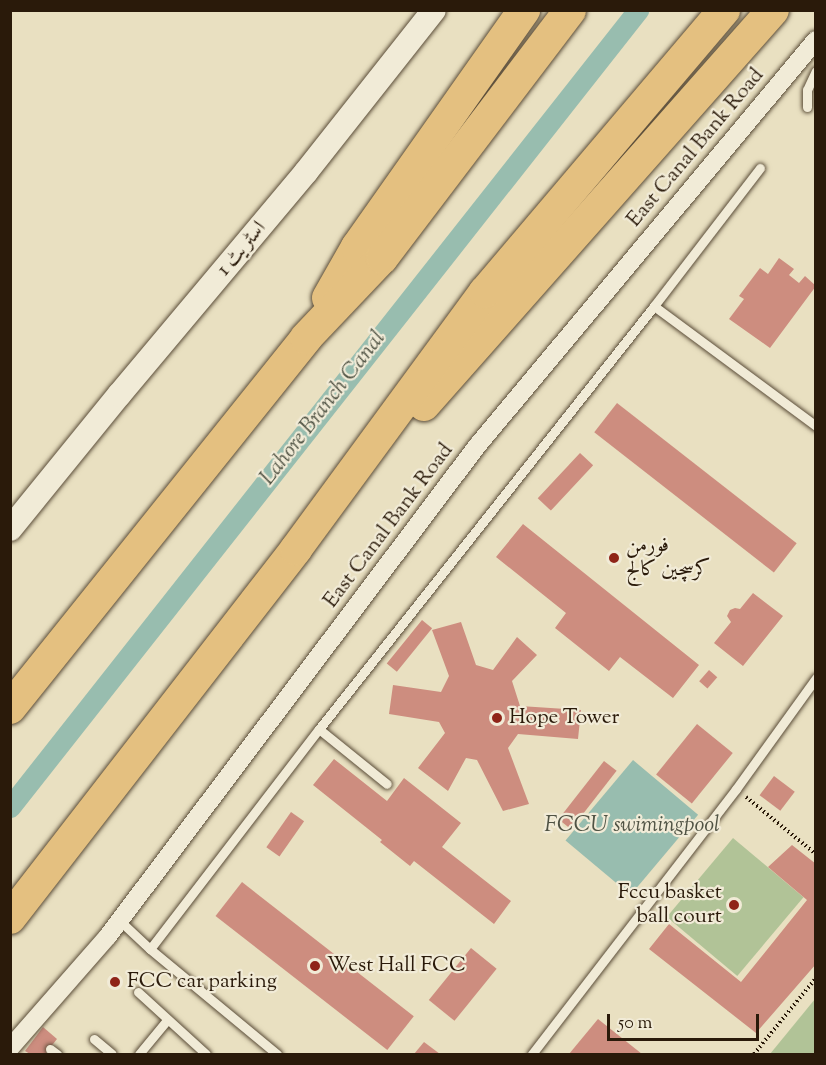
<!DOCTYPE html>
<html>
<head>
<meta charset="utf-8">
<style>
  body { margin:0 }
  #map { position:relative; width:826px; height:1065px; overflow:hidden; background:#e9e0c1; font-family:"Sorts Mill Goudy",Amiri,serif }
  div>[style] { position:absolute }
  .green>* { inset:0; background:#b1c397; transform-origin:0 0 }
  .water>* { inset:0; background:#98bdaf; transform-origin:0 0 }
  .canal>* { height:21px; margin:-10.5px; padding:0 10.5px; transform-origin:10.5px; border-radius:10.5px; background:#98bdaf }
  .building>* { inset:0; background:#cd8d7f; transform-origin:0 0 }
  .path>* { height:4px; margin-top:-2px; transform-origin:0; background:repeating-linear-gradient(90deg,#2a1a0a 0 1.5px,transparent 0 4.5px) }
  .roads { filter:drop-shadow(0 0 2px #5a4c38) drop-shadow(0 0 2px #5a4c38) }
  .lane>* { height:9px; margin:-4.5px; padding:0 4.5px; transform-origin:4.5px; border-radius:4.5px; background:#f1ebd7 }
  .street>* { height:18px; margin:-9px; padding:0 9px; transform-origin:9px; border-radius:9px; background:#f1ebd7 }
  .secondary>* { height:24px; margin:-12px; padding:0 12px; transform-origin:12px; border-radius:12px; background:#f1ebd7 }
  .highway>* { height:32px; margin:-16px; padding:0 16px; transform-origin:16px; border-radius:16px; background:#e4c080 }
  .dots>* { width:16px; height:16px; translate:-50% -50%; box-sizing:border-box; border:3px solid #f1ebd7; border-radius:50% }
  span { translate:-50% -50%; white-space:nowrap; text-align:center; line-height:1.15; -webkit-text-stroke:4.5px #f1ebd7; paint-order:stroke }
  .street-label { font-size:21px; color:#2a1a0a }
  .poi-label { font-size:21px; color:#2a1a0a }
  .left { translate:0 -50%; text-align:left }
  .right { translate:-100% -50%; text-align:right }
  .water-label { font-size:22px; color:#505344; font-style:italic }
  .frame { position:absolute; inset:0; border:12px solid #2a1a0a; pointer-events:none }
  .scale { position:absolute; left:607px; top:1014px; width:152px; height:27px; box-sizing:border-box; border:3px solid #2a1a0a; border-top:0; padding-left:8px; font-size:18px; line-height:21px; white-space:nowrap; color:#2a1a0a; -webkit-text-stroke:4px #f1ebd7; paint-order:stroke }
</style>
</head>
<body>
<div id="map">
  <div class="green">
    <i style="left:733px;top:838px;width:92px;height:103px;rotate:40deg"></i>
    <i style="clip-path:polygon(815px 999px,815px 1054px,770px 1054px)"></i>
  </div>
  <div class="water">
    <i style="left:633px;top:760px;width:85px;height:105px;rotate:40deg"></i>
  </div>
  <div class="canal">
    <i style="left:10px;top:807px;width:1015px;rotate:-51.76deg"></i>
  </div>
  <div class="building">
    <i style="clip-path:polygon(779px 258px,794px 269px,789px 275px,799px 283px,805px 276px,816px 286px,770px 348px,729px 319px,744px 299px,739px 296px,760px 268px,768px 274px)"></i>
    <i style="left:617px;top:403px;width:228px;height:37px;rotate:38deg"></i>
    <i style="left:580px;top:453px;width:18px;height:62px;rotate:43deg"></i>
    <i style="clip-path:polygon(523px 524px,699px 665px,673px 698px,620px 657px,609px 671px,555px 628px,566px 613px,496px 557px)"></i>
    <i style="clip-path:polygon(753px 593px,783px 616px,743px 666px,714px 643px,731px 622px,727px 616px,730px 610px,735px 608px,740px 609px)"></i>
    <i style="left:422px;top:620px;width:13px;height:56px;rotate:39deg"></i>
    <i style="clip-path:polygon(461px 622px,476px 665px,493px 670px,517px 637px,537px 655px,512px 681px,520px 706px,581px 710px,578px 739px,518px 734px,508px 748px,529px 804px,503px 811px,477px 760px,466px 758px,448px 791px,418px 768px,445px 733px,439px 722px,389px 714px,393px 685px,441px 692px,449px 676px,432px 630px)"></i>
    <i style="left:709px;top:670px;width:11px;height:15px;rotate:41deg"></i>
    <i style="left:697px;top:724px;width:46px;height:65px;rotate:39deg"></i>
    <i style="clip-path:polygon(334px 759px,387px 801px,404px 778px,461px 823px,442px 847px,511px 901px,494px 924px,414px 861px,410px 866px,380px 842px,382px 840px,313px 785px)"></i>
    <i style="left:604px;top:761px;width:16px;height:74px;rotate:38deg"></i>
    <i style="left:774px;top:776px;width:26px;height:24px;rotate:37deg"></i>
    <i style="left:291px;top:812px;width:16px;height:43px;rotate:35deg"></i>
    <i style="clip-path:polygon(792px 845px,816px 864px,816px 964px,756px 1033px,649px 949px,669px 924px,741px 982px,807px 900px,768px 867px)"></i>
    <i style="left:242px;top:882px;width:218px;height:43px;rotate:38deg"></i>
    <i style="left:471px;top:948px;width:33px;height:67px;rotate:39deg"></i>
    <i style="clip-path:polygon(598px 1019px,642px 1054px,569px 1054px)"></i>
    <i style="clip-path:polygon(43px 1027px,57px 1039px,45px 1054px,30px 1054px,25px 1051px)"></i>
    <i style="clip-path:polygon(424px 1042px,440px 1054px,414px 1054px)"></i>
  </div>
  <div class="path">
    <i style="left:746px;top:797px;width:90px;rotate:39.2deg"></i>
    <i style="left:754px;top:1054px;width:98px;rotate:-50.8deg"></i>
  </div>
  <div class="roads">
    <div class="lane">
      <i style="left:807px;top:107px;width:17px;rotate:-90deg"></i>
      <i style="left:807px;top:90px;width:21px;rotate:-65deg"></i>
      <i style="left:654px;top:306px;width:174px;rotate:-52.5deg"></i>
      <i style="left:319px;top:729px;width:87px;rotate:39deg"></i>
      <i style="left:119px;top:920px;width:42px;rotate:43.1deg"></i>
      <i style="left:150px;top:949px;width:165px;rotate:39.6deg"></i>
      <i style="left:150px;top:949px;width:277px;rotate:-52.5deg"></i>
      <i style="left:319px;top:729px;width:540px;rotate:-51.62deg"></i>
      <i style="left:654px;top:306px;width:202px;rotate:36.5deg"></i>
      <i style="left:138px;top:992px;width:92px;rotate:42.4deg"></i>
      <i style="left:94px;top:1039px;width:23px;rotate:40deg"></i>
      <i style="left:50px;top:1049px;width:9px;rotate:36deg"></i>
      <i style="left:139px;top:1054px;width:44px;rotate:-50.5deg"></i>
      <i style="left:532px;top:1054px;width:334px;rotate:-52.4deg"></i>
      <i style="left:736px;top:789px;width:137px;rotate:-54.2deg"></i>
    </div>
    <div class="street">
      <i style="left:10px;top:1048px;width:149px;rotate:-48.8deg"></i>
      <i style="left:108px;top:936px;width:613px;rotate:-53.02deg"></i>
      <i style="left:477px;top:446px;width:529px;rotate:-50.14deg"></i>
    </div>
    <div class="secondary">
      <i style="left:10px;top:529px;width:173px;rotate:-50.9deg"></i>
      <i style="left:119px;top:395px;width:291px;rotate:-50deg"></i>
      <i style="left:306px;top:172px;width:206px;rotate:-51.7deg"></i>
    </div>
    <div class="highway">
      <i style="left:328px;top:298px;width:59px;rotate:-60.4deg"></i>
      <i style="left:357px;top:247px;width:290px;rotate:-54.8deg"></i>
      <i style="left:424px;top:405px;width:527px;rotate:-48.54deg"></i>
      <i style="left:10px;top:708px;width:474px;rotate:-51.3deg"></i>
      <i style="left:306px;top:338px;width:110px;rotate:-46.5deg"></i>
      <i style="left:382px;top:258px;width:311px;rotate:-52.8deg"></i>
      <i style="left:10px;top:918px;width:467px;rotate:-52.2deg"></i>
      <i style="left:296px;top:549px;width:319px;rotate:-53.7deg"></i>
      <i style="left:485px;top:292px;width:370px;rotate:-49.7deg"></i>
    </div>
  </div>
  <div class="dots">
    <i style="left:614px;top:558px;background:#8f2418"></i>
    <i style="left:497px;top:718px;background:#8f2418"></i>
    <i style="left:734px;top:905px;background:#8f2418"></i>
    <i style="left:315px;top:966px;background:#8f2418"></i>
    <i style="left:115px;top:982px;background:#8f2418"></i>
  </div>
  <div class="street-label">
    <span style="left:696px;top:148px;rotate:-50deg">East Canal Bank Road</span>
    <span style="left:242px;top:249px;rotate:-50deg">اسٹریٹ 1</span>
    <span style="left:389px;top:526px;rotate:-53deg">East Canal Bank Road</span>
  </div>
  <div class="poi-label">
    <span class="left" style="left:626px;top:558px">فورمن<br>کرسچین کالج</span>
    <span class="left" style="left:509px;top:718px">Hope Tower</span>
    <span class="right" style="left:722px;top:905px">Fccu basket<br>ball court</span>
    <span class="left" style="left:327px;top:966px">West Hall FCC</span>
    <span class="left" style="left:127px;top:982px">FCC car parking</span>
  </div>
  <div class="water-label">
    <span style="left:324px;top:409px;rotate:-52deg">Lahore Branch Canal</span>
    <span style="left:632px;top:827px">FCCU swimingpool</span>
  </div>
  <div class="frame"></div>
  <div class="scale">50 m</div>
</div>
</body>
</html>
